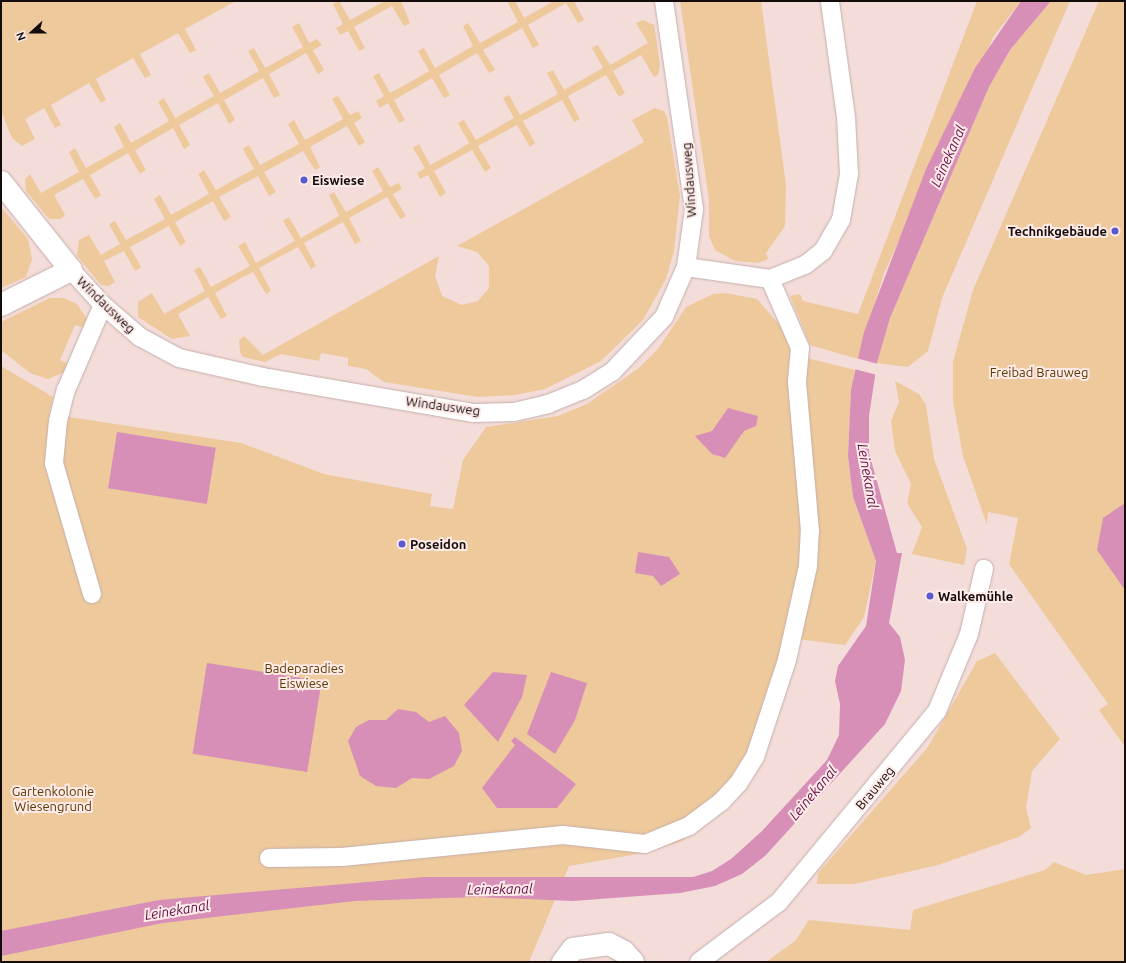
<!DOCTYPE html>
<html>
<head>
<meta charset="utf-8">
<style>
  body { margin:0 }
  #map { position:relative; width:1126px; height:963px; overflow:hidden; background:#f4dcd9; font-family:Ubuntu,sans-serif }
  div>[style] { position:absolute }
  .green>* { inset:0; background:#eec99c }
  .water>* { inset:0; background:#d78fb8; transform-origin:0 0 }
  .pier>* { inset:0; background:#f4dcd9; transform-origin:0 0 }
  .roads { filter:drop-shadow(0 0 1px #c4aeaa) drop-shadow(0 0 1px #c4aeaa) }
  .lane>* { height:18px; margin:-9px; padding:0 9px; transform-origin:9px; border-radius:9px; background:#fff }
  .street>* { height:22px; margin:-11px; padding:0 11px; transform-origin:11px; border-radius:11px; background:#fff }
  .dots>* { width:11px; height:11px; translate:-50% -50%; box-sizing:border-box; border:2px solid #feebe8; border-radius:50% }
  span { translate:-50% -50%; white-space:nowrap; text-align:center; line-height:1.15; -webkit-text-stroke:4px #feebe8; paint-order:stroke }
  .poi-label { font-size:13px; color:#140c0b; font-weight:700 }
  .left { translate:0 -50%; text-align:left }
  .right { translate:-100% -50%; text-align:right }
  .street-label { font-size:13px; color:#140c0b }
  .park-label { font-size:13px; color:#5b3902 }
  .water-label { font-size:14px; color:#630d48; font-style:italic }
  .frame { position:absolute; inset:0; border:2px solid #140c0b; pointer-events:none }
  .north { position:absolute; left:12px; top:12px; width:40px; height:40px; -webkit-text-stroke:3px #feebe8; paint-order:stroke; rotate:249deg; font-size:11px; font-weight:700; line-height:16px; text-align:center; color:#140c0b }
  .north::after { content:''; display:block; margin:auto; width:14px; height:18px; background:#140c0b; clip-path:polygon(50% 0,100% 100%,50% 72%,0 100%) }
</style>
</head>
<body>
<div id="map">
  <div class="green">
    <i style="clip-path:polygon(1px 1px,236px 1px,185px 29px,196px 50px,190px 53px,178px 33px,140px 54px,151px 75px,145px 78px,133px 58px,96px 79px,106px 100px,101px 103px,89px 83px,51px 105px,61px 125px,55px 128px,44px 108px,25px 119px,35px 139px,22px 146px,12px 138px,1px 111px)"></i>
    <i style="clip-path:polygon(339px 1px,350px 20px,385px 1px,401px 1px,410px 23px,404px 26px,392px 6px,354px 27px,365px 48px,359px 51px,348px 31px,340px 35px,336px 28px,343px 24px,333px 4px)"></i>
    <i style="clip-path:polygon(507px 1px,515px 1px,524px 18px,554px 1px,574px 1px,584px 20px,578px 23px,566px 3px,528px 25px,539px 45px,533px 48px,522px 28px,483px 50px,495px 70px,489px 73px,477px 53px,439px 75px,450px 95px,444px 98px,432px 78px,394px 100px,405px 120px,399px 123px,388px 103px,380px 108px,376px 101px,384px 96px,373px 76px,379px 73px,390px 93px,419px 77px,429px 71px,418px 51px,424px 48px,435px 68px,473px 46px,463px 26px,468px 23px,480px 43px,518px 22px)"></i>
    <i style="clip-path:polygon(680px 1px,761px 1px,786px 185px,785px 226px,766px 253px,768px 259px,758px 263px,735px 261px,715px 250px,709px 236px,709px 200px)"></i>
    <i style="clip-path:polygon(977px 1px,1021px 1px,994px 36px,884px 273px,858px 359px,810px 345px,790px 296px,800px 294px,803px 301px,858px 314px)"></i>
    <i style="clip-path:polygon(1051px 1px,1070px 1px,942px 298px,928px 351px,908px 367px,877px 363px,890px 318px,989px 87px,1010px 50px)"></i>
    <i style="clip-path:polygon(1099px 1px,1125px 1px,1125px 747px,1099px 710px,1108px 704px,1009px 564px,1018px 518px,988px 512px,987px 525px,963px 456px,953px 401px,953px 362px,973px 290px)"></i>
    <i style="clip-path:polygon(643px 20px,654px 25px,655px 30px,660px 65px,658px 75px,654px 77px,641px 55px,613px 71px,625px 93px,619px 97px,606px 75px,568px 96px,580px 119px,574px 122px,562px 100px,523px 121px,535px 143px,530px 147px,517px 125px,478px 146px,491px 168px,485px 172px,472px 150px,434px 171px,446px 193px,440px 197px,428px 175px,420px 179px,417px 173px,425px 168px,413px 148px,419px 144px,430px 165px,460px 149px,469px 143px,458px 123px,464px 120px,476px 140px,514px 118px,503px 98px,509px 95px,520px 115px,558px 94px,547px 73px,553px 70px,564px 90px,603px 68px,592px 48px,598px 45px,610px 65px,648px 43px,636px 23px)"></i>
    <i style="clip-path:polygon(299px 23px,309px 43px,317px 39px,322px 45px,313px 50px,324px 70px,318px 74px,306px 53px,269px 74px,280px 95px,274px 98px,263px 78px,224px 100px,235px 120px,229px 124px,218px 103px,179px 125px,190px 145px,184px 149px,173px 128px,135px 150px,146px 170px,140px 174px,128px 153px,90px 175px,101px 195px,95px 199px,83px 179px,54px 195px,65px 215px,61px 219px,49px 219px,26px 191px,25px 179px,30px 174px,41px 193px,79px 172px,69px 152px,75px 148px,86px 168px,124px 147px,114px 127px,120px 123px,131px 143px,169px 121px,158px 102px,164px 98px,175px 118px,214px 96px,203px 77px,209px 73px,220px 93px,259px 71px,248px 51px,254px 48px,265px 68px,303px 47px,292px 27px)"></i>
    <i style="clip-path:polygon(338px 96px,350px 115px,358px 111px,362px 118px,354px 123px,365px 142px,359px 146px,347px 126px,310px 147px,320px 167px,315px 170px,303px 151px,264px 172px,276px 192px,269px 196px,258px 176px,219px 197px,231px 217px,224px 221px,213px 201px,175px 222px,186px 242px,180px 246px,169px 226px,130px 247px,141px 267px,135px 271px,124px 251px,104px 261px,115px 282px,109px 286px,101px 285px,77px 256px,79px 240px,89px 235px,101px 255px,120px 244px,109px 224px,115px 221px,126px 240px,165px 219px,154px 199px,160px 195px,171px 215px,209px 194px,198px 174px,204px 170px,216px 190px,254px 169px,243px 149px,249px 145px,260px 165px,299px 144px,288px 124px,294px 120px,305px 140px,343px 119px,332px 99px)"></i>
    <i style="clip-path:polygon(655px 108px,664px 111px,667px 117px,680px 196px,674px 251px,666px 279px,643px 320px,601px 361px,545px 389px,515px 395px,478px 397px,384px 382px,366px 369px,348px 366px,348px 358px,321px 353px,319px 361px,281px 354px,265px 362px,243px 357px,240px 352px,239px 340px,244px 336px,263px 355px,439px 256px,435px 276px,442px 296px,462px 305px,478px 301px,489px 288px,489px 266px,477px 252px,457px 246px,644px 142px,632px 120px)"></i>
    <i style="clip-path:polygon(378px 167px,390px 187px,399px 183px,402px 189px,393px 194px,406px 216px,400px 219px,387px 197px,349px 218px,361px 241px,355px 244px,343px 222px,304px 243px,316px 266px,311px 269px,298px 247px,259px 268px,271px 291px,266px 294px,253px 272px,243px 277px,215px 293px,227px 316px,221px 319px,208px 297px,178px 314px,190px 336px,172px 339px,138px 317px,138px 302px,152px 293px,164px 314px,205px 291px,194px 270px,200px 267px,211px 287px,250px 266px,238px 246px,245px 242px,256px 263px,295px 241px,283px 221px,289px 217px,301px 238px,339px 216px,329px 195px,334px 192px,346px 212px,383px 191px,372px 171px)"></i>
    <i style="clip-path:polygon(1px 207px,28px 239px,32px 259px,26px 277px,1px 288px)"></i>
    <i style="clip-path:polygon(726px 293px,757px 299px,785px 331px,792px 343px,787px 378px,801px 383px,807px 358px,855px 370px,851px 389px,848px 456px,853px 497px,876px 561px,864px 617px,845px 645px,797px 639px,760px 759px,713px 819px,682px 841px,649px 852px,569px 866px,529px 962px,1px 962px,1px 366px,53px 397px,49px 414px,241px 443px,324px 474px,432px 494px,430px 506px,453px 509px,463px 460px,486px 427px,558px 416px,587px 404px,639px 368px,658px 349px,686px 307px,713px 294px)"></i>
    <i style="clip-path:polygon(50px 298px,64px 298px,77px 304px,89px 322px,87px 329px,75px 325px,60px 360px,71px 365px,65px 372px,48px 379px,30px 373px,1px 350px,1px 322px)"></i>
    <i style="clip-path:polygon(895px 381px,919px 394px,926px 405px,934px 459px,967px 549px,964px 565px,912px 554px,922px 527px,907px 503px,911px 484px,895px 451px,891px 421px,899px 402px)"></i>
    <i style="clip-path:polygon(995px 653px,1060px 739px,1032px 771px,1026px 808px,1031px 828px,1019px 837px,938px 865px,855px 884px,817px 884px,818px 873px,928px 747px,977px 661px)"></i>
    <i style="clip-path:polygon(1054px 862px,1086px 875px,1125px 869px,1125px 962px,766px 962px,795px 941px,809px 920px,910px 930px,913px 910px,1045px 870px)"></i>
  </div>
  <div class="water">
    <i style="clip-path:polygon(1021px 1px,1051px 1px,1010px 50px,989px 87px,890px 318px,877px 363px,869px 416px,869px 453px,897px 553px,902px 553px,889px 623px,900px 637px,905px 660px,901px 691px,885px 724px,765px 856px,742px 874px,715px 886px,680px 893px,573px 901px,476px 897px,355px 901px,163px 923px,1px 956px,1px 931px,159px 900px,425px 877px,693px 877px,712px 871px,731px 859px,761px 832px,827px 760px,839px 735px,840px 704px,835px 681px,838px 666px,866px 626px,876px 561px,853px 497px,848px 456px,851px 389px,864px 332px,926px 169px,975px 68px)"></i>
    <i style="clip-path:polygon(728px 408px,758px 416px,756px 426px,744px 431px,725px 458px,712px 454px,695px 436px,712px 431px)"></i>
    <i style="left:117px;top:432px;width:100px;height:57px;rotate:9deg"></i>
    <i style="clip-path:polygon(1125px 503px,1125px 590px,1097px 550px,1103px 518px)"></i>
    <i style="clip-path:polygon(638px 552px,669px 557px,680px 574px,661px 586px,653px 576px,635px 573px)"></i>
    <i style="left:207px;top:663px;width:116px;height:92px;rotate:9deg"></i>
    <i style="clip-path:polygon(493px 672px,527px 675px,522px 697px,498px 742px,464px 705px)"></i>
    <i style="clip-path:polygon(551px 672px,587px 683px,575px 720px,555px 754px,527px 734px)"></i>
    <i style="clip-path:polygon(398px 709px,416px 712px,429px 722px,445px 716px,459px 733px,462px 751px,454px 766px,429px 779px,412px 778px,396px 788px,376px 786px,360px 776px,348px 741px,356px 727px,369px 720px,386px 720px)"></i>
    <i style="clip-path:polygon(515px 737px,576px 784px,557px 808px,497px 808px,482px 788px,515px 745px,511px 741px)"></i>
  </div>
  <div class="pier">
    <i style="left:856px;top:358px;width:24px;height:11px;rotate:15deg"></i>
  </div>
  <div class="roads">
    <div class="lane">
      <i style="left:686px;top:267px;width:85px;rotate:8.1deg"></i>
      <i style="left:770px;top:279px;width:38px;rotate:-22deg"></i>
      <i style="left:805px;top:265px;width:23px;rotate:-38deg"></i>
      <i style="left:823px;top:251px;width:36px;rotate:-60deg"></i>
      <i style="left:841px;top:220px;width:47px;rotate:-80.1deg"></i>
      <i style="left:849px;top:174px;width:57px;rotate:-93deg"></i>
      <i style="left:846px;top:117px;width:117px;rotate:-97.9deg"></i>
      <i style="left:71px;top:270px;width:47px;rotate:47.6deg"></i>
      <i style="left:103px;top:305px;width:49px;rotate:40.9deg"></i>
      <i style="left:140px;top:337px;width:44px;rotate:28.3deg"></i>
      <i style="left:179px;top:358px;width:86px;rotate:12.7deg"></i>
      <i style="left:263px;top:377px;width:214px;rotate:9.7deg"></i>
      <i style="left:474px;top:413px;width:40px;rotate:-1.4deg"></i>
      <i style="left:514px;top:412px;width:35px;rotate:-13deg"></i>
      <i style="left:548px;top:404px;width:38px;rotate:-22deg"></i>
      <i style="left:583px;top:390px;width:34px;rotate:-32deg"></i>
      <i style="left:612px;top:372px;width:76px;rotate:-46.6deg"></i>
      <i style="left:664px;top:317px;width:55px;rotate:-66.3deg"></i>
      <i style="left:686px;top:267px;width:59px;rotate:-82.1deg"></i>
      <i style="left:694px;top:209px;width:210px;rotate:-98.2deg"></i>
      <i style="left:92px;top:594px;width:136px;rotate:-106.2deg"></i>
      <i style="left:54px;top:463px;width:42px;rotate:-84.6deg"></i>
      <i style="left:58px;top:421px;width:32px;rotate:-76deg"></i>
      <i style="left:66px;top:390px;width:93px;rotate:-66.5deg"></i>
      <i style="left:269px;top:858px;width:73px;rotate:-0.8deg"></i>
      <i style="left:342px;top:857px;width:222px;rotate:-5.7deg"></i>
      <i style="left:563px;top:835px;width:82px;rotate:6.3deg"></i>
      <i style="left:645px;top:844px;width:48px;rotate:-22.2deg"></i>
      <i style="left:689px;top:826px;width:40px;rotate:-37deg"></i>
      <i style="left:721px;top:802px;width:25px;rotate:-47deg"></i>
      <i style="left:738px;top:784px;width:32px;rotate:-58deg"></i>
      <i style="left:755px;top:757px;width:102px;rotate:-71.7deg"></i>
      <i style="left:787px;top:660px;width:96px;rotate:-77.4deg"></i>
      <i style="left:808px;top:566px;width:35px;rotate:-87deg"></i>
      <i style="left:810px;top:531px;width:150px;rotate:-95deg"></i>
      <i style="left:797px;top:382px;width:34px;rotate:-85deg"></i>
      <i style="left:800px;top:348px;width:75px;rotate:-113.5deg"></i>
      <i style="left:699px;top:962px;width:100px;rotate:-36.9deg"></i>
      <i style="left:779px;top:902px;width:248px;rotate:-50.4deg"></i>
      <i style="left:937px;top:711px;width:83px;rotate:-67.4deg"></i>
      <i style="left:969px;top:634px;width:67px;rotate:-77deg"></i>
    </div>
    <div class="street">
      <i style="left:1px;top:182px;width:112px;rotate:51.5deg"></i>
      <i style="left:71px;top:270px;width:78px;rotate:153.4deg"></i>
      <i style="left:563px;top:962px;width:16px;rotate:-52deg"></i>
      <i style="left:573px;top:949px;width:36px;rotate:-8deg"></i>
      <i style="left:609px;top:944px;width:17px;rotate:28deg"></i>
      <i style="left:624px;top:952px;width:13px;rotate:48deg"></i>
    </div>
  </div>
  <div class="dots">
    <i style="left:304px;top:180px;background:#5b59d1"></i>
    <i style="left:1115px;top:231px;background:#5b59d1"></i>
    <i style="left:402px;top:544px;background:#5b59d1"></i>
    <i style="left:930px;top:596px;background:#5b59d1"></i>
  </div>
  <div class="poi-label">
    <span class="left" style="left:312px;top:180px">Eiswiese</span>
    <span class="right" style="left:1107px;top:231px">Technikgebäude</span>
    <span class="left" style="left:410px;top:544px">Poseidon</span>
    <span class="left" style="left:938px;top:596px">Walkemühle</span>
  </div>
  <div class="street-label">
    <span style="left:689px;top:180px;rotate:-94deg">Windausweg</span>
    <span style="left:106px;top:305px;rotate:44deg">Windausweg</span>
    <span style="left:443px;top:406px;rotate:8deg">Windausweg</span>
    <span style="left:875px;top:788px;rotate:-50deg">Brauweg</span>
  </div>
  <div class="park-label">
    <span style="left:1039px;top:372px">Freibad Brauweg</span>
    <span style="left:304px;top:676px">Badeparadies<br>Eiswiese</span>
    <span style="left:53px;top:799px">Gartenkolonie<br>Wiesengrund</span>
  </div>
  <div class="water-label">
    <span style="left:948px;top:156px;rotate:-66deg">Leinekanal</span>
    <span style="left:868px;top:476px;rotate:80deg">Leinekanal</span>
    <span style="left:813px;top:793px;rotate:-50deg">Leinekanal</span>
    <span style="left:500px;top:889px;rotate:-1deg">Leinekanal</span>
    <span style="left:177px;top:910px;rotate:-9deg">Leinekanal</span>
  </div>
  <div class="frame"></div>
  <div class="north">N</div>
</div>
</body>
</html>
